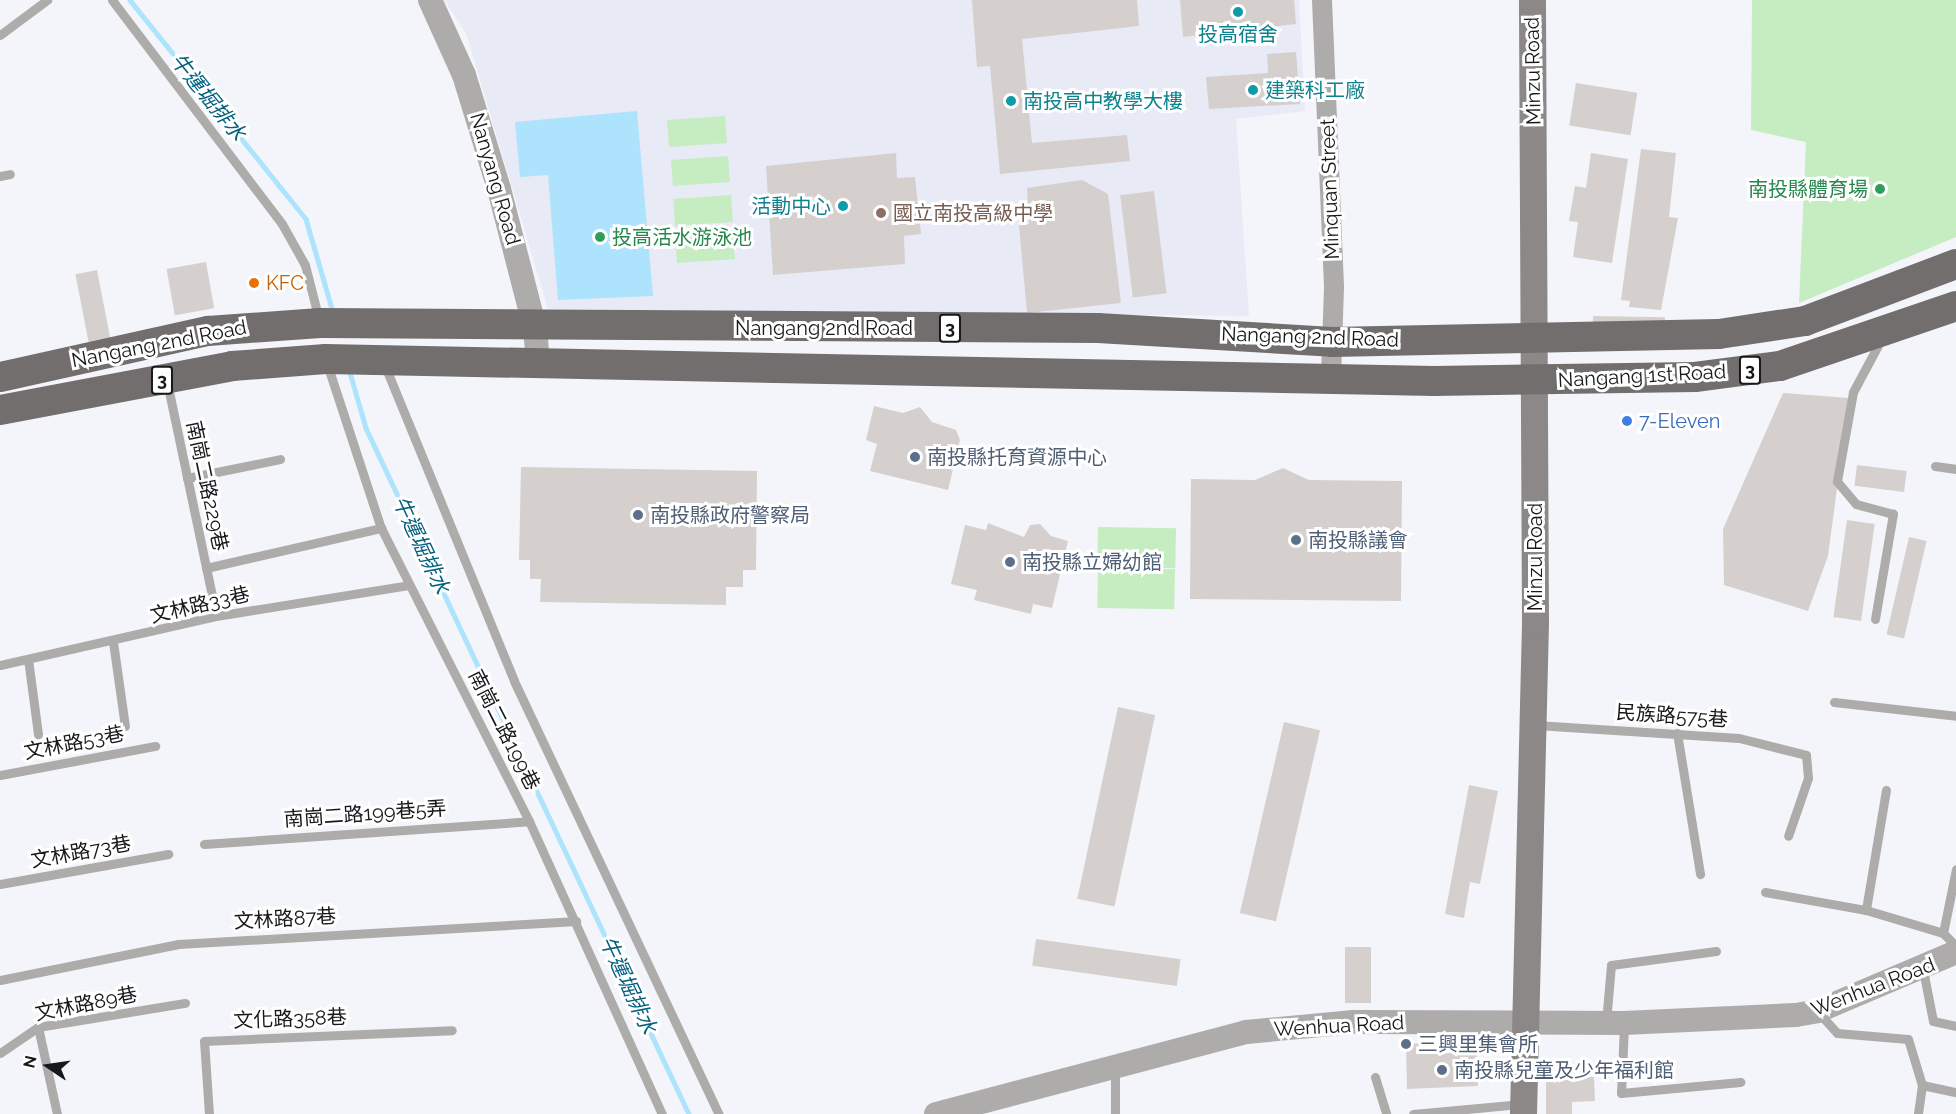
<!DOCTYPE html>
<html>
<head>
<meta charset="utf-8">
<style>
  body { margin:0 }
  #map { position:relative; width:1956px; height:1114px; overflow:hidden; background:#f4f5fa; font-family:Raleway,"Noto Sans TC",sans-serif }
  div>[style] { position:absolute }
  .built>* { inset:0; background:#e8eaf6 }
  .green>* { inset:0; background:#c6ecc1; transform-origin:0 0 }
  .water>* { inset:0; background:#ade3fc }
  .stream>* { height:4.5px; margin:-2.25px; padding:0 2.25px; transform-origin:2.25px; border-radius:2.25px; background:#ade3fc }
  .building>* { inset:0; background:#d5d0ce; transform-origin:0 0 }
  .service>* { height:9px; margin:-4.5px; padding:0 4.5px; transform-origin:4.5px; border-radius:4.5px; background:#aeabab }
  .minor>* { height:20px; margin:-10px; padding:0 10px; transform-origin:10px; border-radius:10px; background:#aeabab }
  .tertiary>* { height:24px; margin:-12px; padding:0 12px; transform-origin:12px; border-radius:12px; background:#aeabab }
  .secondary>* { height:27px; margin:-13.5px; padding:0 13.5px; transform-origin:13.5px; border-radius:13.5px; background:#8b8887 }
  .primary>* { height:30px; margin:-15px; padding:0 15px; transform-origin:15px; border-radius:15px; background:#726e6e }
  .dots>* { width:16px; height:16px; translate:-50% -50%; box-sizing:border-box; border:3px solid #fff; border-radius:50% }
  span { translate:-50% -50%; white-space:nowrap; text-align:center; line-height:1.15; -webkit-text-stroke:6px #fff; paint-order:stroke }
  .shield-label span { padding:2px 4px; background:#fff; border:2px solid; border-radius:4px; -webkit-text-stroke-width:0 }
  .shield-label { font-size:18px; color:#171819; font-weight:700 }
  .culture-label { font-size:20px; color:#0d838f }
  .left { translate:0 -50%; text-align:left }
  .right { translate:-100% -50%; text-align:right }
  .street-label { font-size:20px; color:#171819 }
  .leisure-label { font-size:20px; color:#27864d }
  .education-label { font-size:20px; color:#785e54 }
  .food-label { font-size:20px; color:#c56008 }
  .shop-label { font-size:20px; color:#366cbe }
  .service-label { font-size:20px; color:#4e5e75 }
  .water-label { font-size:21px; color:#03617f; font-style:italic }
  .north { position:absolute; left:18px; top:1036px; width:60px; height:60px; -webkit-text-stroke:4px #fff; paint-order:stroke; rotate:283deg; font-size:16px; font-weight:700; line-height:24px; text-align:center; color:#171819 }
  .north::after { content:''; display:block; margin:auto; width:21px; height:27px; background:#171819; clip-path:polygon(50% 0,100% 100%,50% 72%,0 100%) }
</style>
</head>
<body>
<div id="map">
  <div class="built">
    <i style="clip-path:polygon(444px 0,1299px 0,1305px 111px,1236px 119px,1249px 316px,548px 309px,466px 33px)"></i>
  </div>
  <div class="green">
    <i style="clip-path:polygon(1752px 0,1956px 0,1956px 237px,1799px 303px,1806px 142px,1751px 130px)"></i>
    <i style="left:725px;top:116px;width:27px;height:58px;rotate:86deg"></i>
    <i style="left:728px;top:156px;width:26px;height:57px;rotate:86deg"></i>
    <i style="left:731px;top:195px;width:27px;height:58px;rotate:86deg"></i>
    <i style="left:733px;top:233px;width:26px;height:58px;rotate:86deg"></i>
    <i style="left:1098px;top:527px;width:78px;height:40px;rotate:1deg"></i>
    <i style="left:1098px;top:568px;width:77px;height:40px;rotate:1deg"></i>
  </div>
  <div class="water">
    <i style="clip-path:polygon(637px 111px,653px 296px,558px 300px,548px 175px,520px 177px,515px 122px)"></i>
  </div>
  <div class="stream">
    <i style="left:130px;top:0;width:281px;rotate:51.2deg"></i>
    <i style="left:306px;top:219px;width:97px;rotate:73.8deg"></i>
    <i style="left:349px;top:369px;width:61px;rotate:73.9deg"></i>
    <i style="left:366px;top:428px;width:758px;rotate:64.79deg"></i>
  </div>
  <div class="building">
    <i style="clip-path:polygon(972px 0,1137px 0,1139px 26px,1022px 39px,1032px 143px,1127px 135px,1130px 161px,1000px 174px,990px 66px,977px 67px)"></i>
    <i style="clip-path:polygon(1180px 0,1294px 0,1296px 24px,1183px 37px)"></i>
    <i style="clip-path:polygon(1296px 52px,1300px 104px,1209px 109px,1206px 77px,1268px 73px,1267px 54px)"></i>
    <i style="left:1576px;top:83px;width:62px;height:43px;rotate:9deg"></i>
    <i style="clip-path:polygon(1641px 149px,1676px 153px,1669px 217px,1678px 218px,1661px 310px,1629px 307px,1630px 301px,1621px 300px)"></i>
    <i style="clip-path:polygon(896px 153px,897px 178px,915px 177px,921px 234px,904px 236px,905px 264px,773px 275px,766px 166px)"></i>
    <i style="clip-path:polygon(1591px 153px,1628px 159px,1612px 263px,1573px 257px,1578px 222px,1569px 221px,1575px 186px,1586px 188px)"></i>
    <i style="clip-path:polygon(1082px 180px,1108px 194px,1121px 303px,1027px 313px,1019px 225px,1029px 224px,1027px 188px)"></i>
    <i style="left:1154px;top:191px;width:103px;height:34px;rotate:83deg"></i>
    <i style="left:206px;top:262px;width:47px;height:40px;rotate:80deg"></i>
    <i style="left:97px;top:270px;width:71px;height:22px;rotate:79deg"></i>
    <i style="left:1593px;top:316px;width:72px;height:12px;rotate:1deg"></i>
    <i style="clip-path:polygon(1783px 393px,1849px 398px,1828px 556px,1808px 611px,1724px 585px,1723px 529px)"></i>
    <i style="clip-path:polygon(874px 406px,903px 413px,920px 407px,932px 422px,956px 430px,960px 440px,948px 490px,870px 471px,877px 444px,866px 440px)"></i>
    <i style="left:1857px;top:465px;width:50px;height:21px;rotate:7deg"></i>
    <i style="clip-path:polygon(521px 467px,757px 471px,756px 570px,743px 570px,743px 587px,726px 587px,726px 605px,540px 602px,541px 579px,530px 579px,530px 560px,519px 560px)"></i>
    <i style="clip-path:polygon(1283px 468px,1309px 480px,1402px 481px,1401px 601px,1190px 599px,1191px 479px,1255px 480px)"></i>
    <i style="left:1847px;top:520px;width:28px;height:98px;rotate:8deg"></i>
    <i style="clip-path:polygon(988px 523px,1024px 537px,1030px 525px,1040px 524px,1051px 536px,1068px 541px,1052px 608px,1033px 604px,1031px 614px,974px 600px,977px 590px,951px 584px,965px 525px,986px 530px)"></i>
    <i style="left:1909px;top:537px;width:18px;height:100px;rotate:13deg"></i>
    <i style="left:1118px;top:707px;width:38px;height:196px;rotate:12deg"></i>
    <i style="left:1284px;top:722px;width:37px;height:196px;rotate:13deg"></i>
    <i style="clip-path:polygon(1469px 785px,1498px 791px,1480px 884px,1470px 882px,1464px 918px,1445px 914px)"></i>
    <i style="left:1036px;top:939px;width:146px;height:27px;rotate:8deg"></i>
    <i style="left:1345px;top:947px;width:26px;height:56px"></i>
    <i style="clip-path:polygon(1476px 1041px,1478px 1086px,1407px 1089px,1406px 1044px,1426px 1043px,1426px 1054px,1450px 1053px,1449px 1042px)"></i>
    <i style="clip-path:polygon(1594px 1077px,1595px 1101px,1572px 1102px,1572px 1114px,1546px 1114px,1546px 1078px)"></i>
  </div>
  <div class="service">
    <i style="left:112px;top:0;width:281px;rotate:52.8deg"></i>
    <i style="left:282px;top:224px;width:47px;rotate:60.7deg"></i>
    <i style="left:305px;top:265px;width:57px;rotate:75.7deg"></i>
    <i style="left:0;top:35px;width:59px;rotate:-36.7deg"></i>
    <i style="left:0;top:176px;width:10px;rotate:-11deg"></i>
    <i style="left:327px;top:364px;width:173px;rotate:71.8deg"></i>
    <i style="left:381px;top:528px;width:328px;rotate:63.2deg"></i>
    <i style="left:529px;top:821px;width:322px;rotate:65.6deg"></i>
    <i style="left:385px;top:366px;width:340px;rotate:67.7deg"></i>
    <i style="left:514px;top:681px;width:479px;rotate:64.7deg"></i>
    <i style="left:167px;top:382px;width:223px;rotate:78.1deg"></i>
    <i style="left:1935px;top:466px;width:21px;rotate:8deg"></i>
    <i style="left:187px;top:478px;width:95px;rotate:-11.5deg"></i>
    <i style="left:206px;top:568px;width:180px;rotate:-12.9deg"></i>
    <i style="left:1875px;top:619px;width:107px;rotate:-80.3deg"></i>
    <i style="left:1893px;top:514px;width:38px;rotate:-165deg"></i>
    <i style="left:1856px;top:504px;width:30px;rotate:-130deg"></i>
    <i style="left:1837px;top:481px;width:90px;rotate:-79.8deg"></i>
    <i style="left:1853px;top:392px;width:61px;rotate:-61.8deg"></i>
    <i style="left:113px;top:642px;width:85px;rotate:81.9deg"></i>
    <i style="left:28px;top:659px;width:76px;rotate:82.4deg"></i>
    <i style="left:0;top:665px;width:221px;rotate:-12.8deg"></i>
    <i style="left:216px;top:616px;width:195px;rotate:-9.1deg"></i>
    <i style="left:1834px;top:702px;width:123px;rotate:6.5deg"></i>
    <i style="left:1536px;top:725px;width:203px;rotate:3.7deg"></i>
    <i style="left:1739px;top:738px;width:69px;rotate:14.2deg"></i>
    <i style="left:1806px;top:755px;width:23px;rotate:85deg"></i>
    <i style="left:1808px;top:778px;width:61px;rotate:109deg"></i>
    <i style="left:1677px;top:733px;width:143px;rotate:80.7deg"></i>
    <i style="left:0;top:775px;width:158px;rotate:-10.6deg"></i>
    <i style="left:1886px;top:790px;width:122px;rotate:99.5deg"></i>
    <i style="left:1866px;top:910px;width:80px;rotate:16.6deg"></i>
    <i style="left:1943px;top:933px;width:18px;rotate:45deg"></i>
    <i style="left:204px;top:844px;width:326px;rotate:-4deg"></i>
    <i style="left:0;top:884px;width:171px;rotate:-10.1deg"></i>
    <i style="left:1765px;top:892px;width:103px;rotate:10.1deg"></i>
    <i style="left:1943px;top:933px;width:65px;rotate:-78.5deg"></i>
    <i style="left:1923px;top:970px;width:52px;rotate:78.9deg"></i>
    <i style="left:1933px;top:1021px;width:24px;rotate:12deg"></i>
    <i style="left:0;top:980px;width:182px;rotate:-11.4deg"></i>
    <i style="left:178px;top:944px;width:399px;rotate:-3.3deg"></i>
    <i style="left:1819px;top:1013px;width:27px;rotate:48deg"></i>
    <i style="left:1837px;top:1033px;width:71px;rotate:4.8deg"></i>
    <i style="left:1908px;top:1039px;width:48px;rotate:73.1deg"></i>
    <i style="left:1922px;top:1085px;width:29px;rotate:98deg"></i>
    <i style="left:1606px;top:1022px;width:57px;rotate:-85deg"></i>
    <i style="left:1611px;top:965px;width:106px;rotate:-7.6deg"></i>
    <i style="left:1624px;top:1025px;width:68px;rotate:92.5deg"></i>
    <i style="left:1621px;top:1093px;width:120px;rotate:-5.3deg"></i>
    <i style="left:38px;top:1027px;width:89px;rotate:77.7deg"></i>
    <i style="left:0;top:1053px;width:46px;rotate:-34.4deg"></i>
    <i style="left:38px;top:1027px;width:149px;rotate:-9.3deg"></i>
    <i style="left:1375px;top:1077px;width:39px;rotate:73deg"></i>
    <i style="left:1922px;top:1085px;width:35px;rotate:12deg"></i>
    <i style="left:209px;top:1114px;width:73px;rotate:-93.9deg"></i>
    <i style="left:204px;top:1041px;width:248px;rotate:-2.5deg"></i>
    <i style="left:1115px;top:1114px;width:45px;rotate:-90deg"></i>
    <i style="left:1413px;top:1114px;width:107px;rotate:-5.3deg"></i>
  </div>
  <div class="minor">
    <i style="left:1322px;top:0;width:287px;rotate:87.6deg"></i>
    <i style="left:1334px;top:287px;width:92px;rotate:91.9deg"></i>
  </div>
  <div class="tertiary">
    <i style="left:430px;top:0;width:82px;rotate:65.6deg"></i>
    <i style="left:464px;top:75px;width:119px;rotate:72.9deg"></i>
    <i style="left:499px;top:189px;width:144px;rotate:75.5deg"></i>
    <i style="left:535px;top:328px;width:36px;rotate:85deg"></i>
    <i style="left:936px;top:1114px;width:321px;rotate:-14.8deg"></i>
    <i style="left:1246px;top:1032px;width:108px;rotate:-5.3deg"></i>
    <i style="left:1354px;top:1022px;width:270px;rotate:0.2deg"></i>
    <i style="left:1624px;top:1023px;width:172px;rotate:-2.7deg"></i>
    <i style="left:1796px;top:1015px;width:22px;rotate:-10deg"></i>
    <i style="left:1818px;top:1011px;width:150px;rotate:-23.1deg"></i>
  </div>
  <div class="secondary">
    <i style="left:1523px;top:1114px;width:492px;rotate:-88.6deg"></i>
    <i style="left:1535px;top:622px;width:622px;rotate:-90.28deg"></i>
  </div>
  <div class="primary">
    <i style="left:0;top:377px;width:213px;rotate:-12.5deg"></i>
    <i style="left:208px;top:331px;width:112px;rotate:-4.1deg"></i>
    <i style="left:320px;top:323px;width:778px;rotate:0.37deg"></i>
    <i style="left:1098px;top:328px;width:234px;rotate:3.4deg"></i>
    <i style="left:1332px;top:342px;width:387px;rotate:-1.2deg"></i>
    <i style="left:1719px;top:334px;width:87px;rotate:-8.6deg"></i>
    <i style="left:1805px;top:321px;width:161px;rotate:-20.7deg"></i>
    <i style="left:0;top:410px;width:236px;rotate:-10.7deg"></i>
    <i style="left:232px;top:366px;width:94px;rotate:-4.3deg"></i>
    <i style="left:326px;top:359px;width:1108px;rotate:1.14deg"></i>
    <i style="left:1434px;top:381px;width:261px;rotate:-0.9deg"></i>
    <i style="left:1695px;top:377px;width:86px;rotate:-7.4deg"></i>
    <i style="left:1780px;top:366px;width:186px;rotate:-18.8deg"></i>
  </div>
  <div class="dots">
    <i style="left:1238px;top:12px;background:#0f9aa8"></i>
    <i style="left:1253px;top:90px;background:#0f9aa8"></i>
    <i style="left:1011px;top:101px;background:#0f9aa8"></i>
    <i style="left:1880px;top:189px;background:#2e9e5b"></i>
    <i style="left:843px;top:206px;background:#0f9aa8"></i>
    <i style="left:881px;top:213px;background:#8d6e63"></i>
    <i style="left:600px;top:237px;background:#2e9e5b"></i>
    <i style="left:254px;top:283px;background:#e8710a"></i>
    <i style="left:1627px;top:421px;background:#3f7fe0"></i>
    <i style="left:915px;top:457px;background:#5c6f8a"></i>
    <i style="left:638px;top:515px;background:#5c6f8a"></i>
    <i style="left:1296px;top:540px;background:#5c6f8a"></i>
    <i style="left:1010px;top:562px;background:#5c6f8a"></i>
    <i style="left:1406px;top:1044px;background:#5c6f8a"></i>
    <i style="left:1442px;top:1070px;background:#5c6f8a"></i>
  </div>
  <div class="shield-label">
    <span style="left:950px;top:328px">3</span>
    <span style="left:1750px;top:370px">3</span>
    <span style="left:162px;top:380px">3</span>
  </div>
  <div class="culture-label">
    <span style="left:1238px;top:34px">投高宿舍</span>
    <span class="left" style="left:1265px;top:90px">建築科工廠</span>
    <span class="left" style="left:1023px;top:101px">南投高中教學大樓</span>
    <span class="right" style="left:831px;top:206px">活動中心</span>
  </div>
  <div class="street-label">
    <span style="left:1533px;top:71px;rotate:-91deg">Minzu Road</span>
    <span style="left:495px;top:179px;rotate:74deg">Nanyang Road</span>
    <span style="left:1330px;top:189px;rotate:-92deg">Minquan Street</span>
    <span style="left:824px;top:328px">Nangang 2nd Road</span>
    <span style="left:1310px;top:337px;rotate:2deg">Nangang 2nd Road</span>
    <span style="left:159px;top:344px;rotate:-11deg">Nangang 2nd Road</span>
    <span style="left:1642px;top:376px;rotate:-3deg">Nangang 1st Road</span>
    <span style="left:207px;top:486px;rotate:78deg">南崗二路229巷</span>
    <span style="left:1535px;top:557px;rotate:-90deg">Minzu Road</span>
    <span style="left:200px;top:605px;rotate:-13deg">文林路33巷</span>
    <span style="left:1672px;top:716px;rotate:4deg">民族路575巷</span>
    <span style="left:504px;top:730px;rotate:63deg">南崗二路199巷</span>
    <span style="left:74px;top:743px;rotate:-11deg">文林路53巷</span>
    <span style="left:365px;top:814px;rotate:-4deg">南崗二路199巷5弄</span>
    <span style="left:81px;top:852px;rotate:-10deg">文林路73巷</span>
    <span style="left:285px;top:919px;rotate:-3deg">文林路87巷</span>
    <span style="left:1873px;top:987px;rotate:-21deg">Wenhua Road</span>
    <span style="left:86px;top:1004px;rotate:-11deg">文林路89巷</span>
    <span style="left:290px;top:1019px;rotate:-2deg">文化路358巷</span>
    <span style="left:1339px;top:1026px;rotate:-3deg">Wenhua Road</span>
  </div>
  <div class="leisure-label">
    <span class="right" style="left:1868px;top:189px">南投縣體育場</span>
    <span class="left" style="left:612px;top:237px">投高活水游泳池</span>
  </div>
  <div class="education-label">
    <span class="left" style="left:893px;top:213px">國立南投高級中學</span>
  </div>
  <div class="food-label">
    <span class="left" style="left:266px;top:283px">KFC</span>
  </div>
  <div class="shop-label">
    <span class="left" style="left:1639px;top:421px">7-Eleven</span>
  </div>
  <div class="service-label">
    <span class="left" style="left:927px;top:457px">南投縣托育資源中心</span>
    <span class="left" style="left:650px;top:515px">南投縣政府警察局</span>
    <span class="left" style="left:1308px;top:540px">南投縣議會</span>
    <span class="left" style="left:1022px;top:562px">南投縣立婦幼館</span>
    <span class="left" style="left:1418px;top:1044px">三興里集會所</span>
    <span class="left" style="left:1454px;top:1070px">南投縣兒童及少年福利館</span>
  </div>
  <div class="water-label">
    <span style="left:208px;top:97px;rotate:51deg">牛運堀排水</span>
    <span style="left:421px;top:545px;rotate:65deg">牛運堀排水</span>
    <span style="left:628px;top:985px;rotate:65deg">牛運堀排水</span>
  </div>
  <div class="north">N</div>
</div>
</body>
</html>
